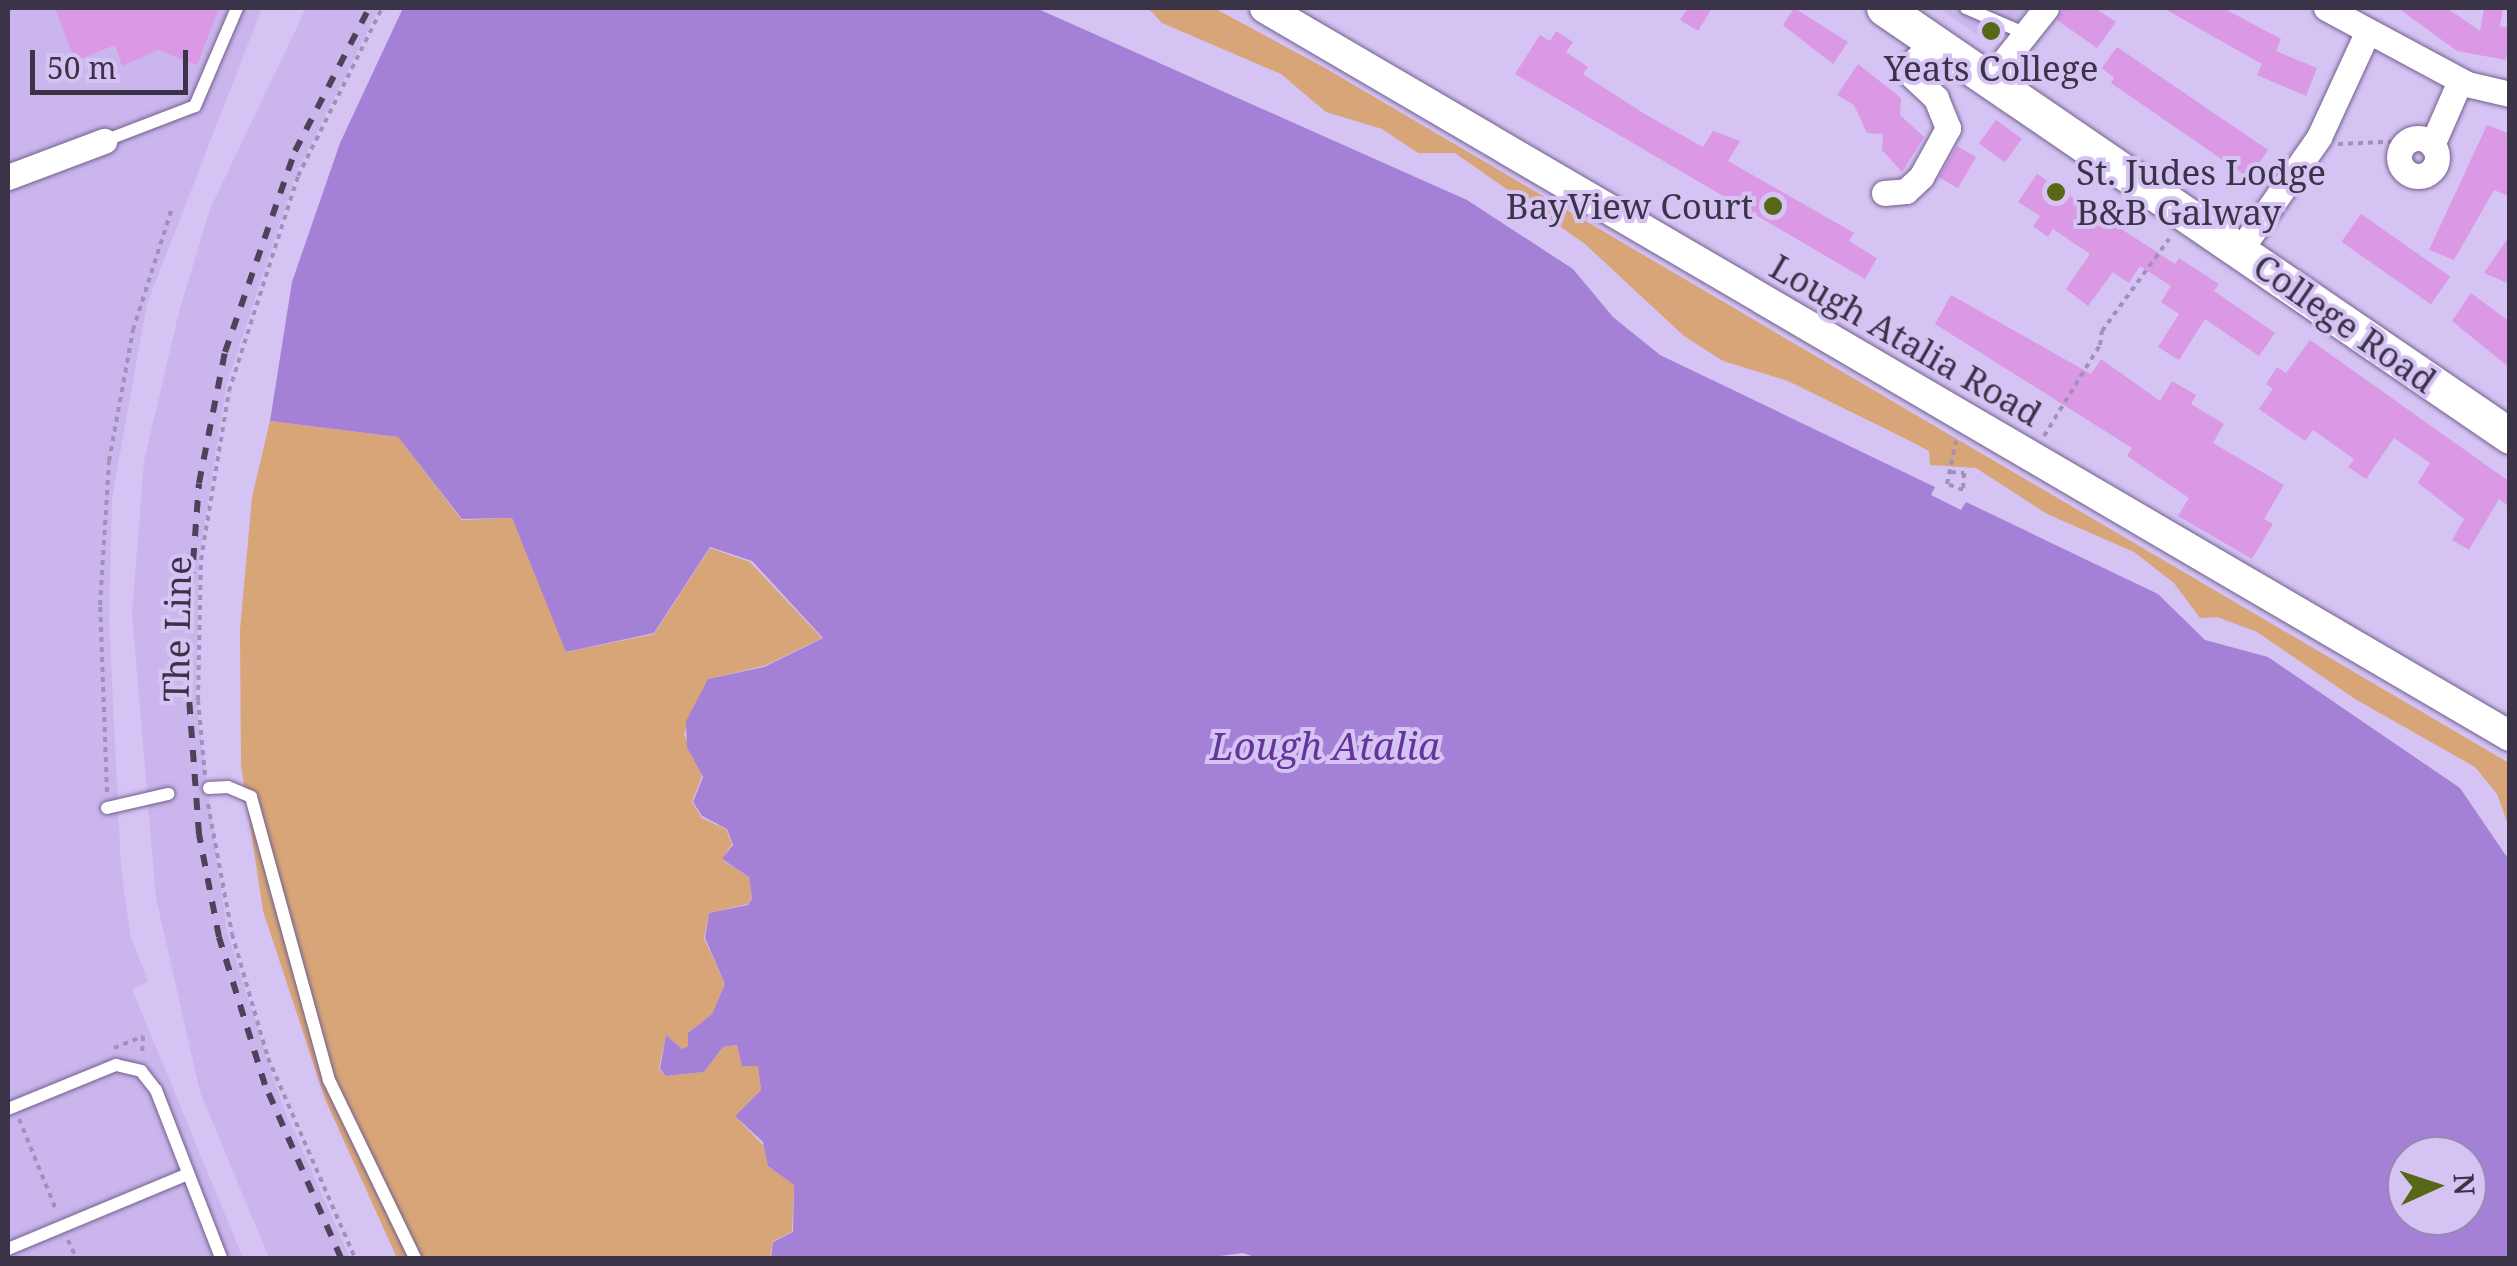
<!DOCTYPE html>
<html>
<head>
<meta charset="utf-8">
<style>
  body { margin:0 }
  #map { position:relative; width:2517px; height:1266px; overflow:hidden; background:#d5c3f4; font-family:"Noto Serif",serif }
  div>[style] { position:absolute }
  .built>* { inset:0; background:#cab5ed }
  .green>* { inset:0; background:#d8a579 }
  .water>* { inset:0; background:#a481d7 }
  .building>* { inset:0; background:#da98e5; transform-origin:0 0 }
  .path>* { height:4px; margin-top:-2px; transform-origin:0; background:repeating-linear-gradient(90deg,#9f91b8 0 5px,transparent 0 10px) }
  .roads { filter:drop-shadow(0 0 2px #71608c) drop-shadow(0 0 2px #71608c) }
  .service>* { height:12px; margin:-6px; padding:0 6px; transform-origin:6px; border-radius:6px; background:#fff }
  .minor>* { height:25px; margin:-12.5px; padding:0 12.5px; transform-origin:12.5px; border-radius:12.5px; background:#fff }
  .minor>.ring { margin:-12.5px; padding:0; box-sizing:content-box; background:none; border:25px solid #fff; border-radius:50% }
  .tertiary>* { height:30px; margin:-15px; padding:0 15px; transform-origin:15px; border-radius:15px; background:#fff }
  .secondary>* { height:35px; margin:-17.5px; padding:0 17.5px; transform-origin:17.5px; border-radius:17.5px; background:#fff }
  .rail>* { height:6px; margin-top:-3px; transform-origin:0; background:repeating-linear-gradient(90deg,#4c435a 0 12px,transparent 0 24px) }
  .dots>* { width:28px; height:28px; translate:-50% -50%; box-sizing:border-box; border:5px solid #d5c3f4; border-radius:50% }
  span { translate:-50% -50%; white-space:nowrap; text-align:center; line-height:1.15; -webkit-text-stroke:8px #d5c3f4; paint-order:stroke }
  .poi-label { font-size:35px; color:#3b3347 }
  .left { translate:0 -50%; text-align:left }
  .right { translate:-100% -50%; text-align:right }
  .street-label { font-size:35px; color:#3b3347 }
  .water-label { font-size:38px; color:#64359a; font-style:italic }
  .frame { position:absolute; inset:0; border:10px solid #3b3347; pointer-events:none }
  .north { position:absolute; left:2387px; top:1136px; width:100px; height:100px; box-sizing:border-box; background:#d5c3f4; border:2px solid #9789af; border-radius:50%; rotate:87deg; font-size:28px; font-weight:700; line-height:40px; text-align:center; color:#3b3347 }
  .north::after { content:''; display:block; margin:auto; width:35px; height:45px; background:#566815; clip-path:polygon(50% 0,100% 100%,50% 72%,0 100%) }
  .scale { position:absolute; left:30px; top:50px; width:158px; height:45px; box-sizing:border-box; border:5px solid #3b3347; border-top:0; padding-left:12px; font-size:30px; line-height:35px; white-space:nowrap; color:#3b3347; -webkit-text-stroke:8px #d5c3f4; paint-order:stroke }
</style>
</head>
<body>
<div id="map">
  <div class="built">
    <i style="clip-path:polygon(8px 8px,262px 8px,147px 304px,112px 498px,109px 619px,121px 868px,130px 934px,148px 982px,132px 989px,243px 1258px,8px 1258px)"></i>
    <i style="clip-path:polygon(306px 8px,379px 8px,296px 174px,226px 387px,199px 560px,196px 701px,227px 932px,282px 1104px,350px 1258px,269px 1258px,200px 1092px,156px 898px,132px 615px,144px 461px,179px 312px,210px 209px)"></i>
    <i style="clip-path:polygon(1939px 8px,2028px 8px,2001px 40px,1988px 42px)"></i>
  </div>
  <div class="green">
    <i style="clip-path:polygon(1148px 8px,1214px 8px,1325px 68px,2509px 763px,2509px 827px,2497px 794px,2475px 767px,2355px 699px,2257px 632px,2217px 617px,2200px 618px,2174px 583px,2134px 552px,2047px 514px,1976px 468px,1930px 465px,1929px 451px,1902px 437px,1788px 381px,1723px 361px,1684px 336px,1585px 244px,1455px 153px,1418px 153px,1382px 129px,1326px 112px,1281px 74px,1162px 23px)"></i>
    <i style="clip-path:polygon(270px 421px,398px 437px,462px 520px,512px 518px,567px 652px,654px 634px,710px 548px,750px 562px,822px 638px,764px 666px,708px 679px,684px 734px,702px 776px,692px 802px,702px 818px,726px 829px,732px 844px,722px 860px,749px 877px,752px 897px,748px 904px,709px 913px,704px 938px,725px 984px,712px 1014px,688px 1033px,688px 1046px,682px 1049px,666px 1035px,659px 1069px,666px 1076px,704px 1072px,723px 1047px,737px 1045px,742px 1065px,758px 1066px,761px 1090px,735px 1116px,767px 1149px,768px 1166px,794px 1185px,792px 1232px,773px 1241px,770px 1258px,397px 1258px,325px 1099px,263px 911px,241px 765px,240px 630px,252px 497px)"></i>
  </div>
  <div class="water">
    <i style="clip-path:polygon(evenodd,403px 8px,1036px 8px,1467px 200px,1573px 269px,1613px 317px,1660px 355px,1935px 487px,1931px 495px,1961px 510px,1966px 502px,2158px 594px,2205px 640px,2268px 657px,2460px 788px,2509px 860px,2509px 1258px,1257px 1258px,1243px 1253px,1205px 1258px,771px 1258px,773px 1242px,793px 1232px,794px 1185px,768px 1166px,763px 1142px,735px 1116px,761px 1090px,758px 1066px,742px 1066px,737px 1045px,723px 1047px,704px 1072px,666px 1076px,660px 1069px,666px 1035px,682px 1049px,688px 1046px,688px 1033px,712px 1014px,725px 984px,705px 938px,709px 913px,748px 905px,752px 898px,749px 877px,722px 859px,733px 845px,727px 829px,702px 816px,693px 802px,703px 777px,687px 747px,686px 721px,708px 679px,764px 667px,823px 638px,752px 561px,710px 547px,654px 633px,566px 652px,512px 518px,462px 519px,398px 437px,270px 421px,292px 282px,340px 143px,403px 8px,2407px 1156px,2467px 1156px,2467px 1216px,2407px 1216px,2407px 1156px)"></i>
  </div>
  <div class="building">
    <i style="clip-path:polygon(55px 8px,219px 8px,197px 65px,158px 50px,122px 66px,115px 45px,75px 61px)"></i>
    <i style="clip-path:polygon(1688px 8px,1712px 8px,1698px 31px,1680px 20px)"></i>
    <i style="clip-path:polygon(1794px 8px,1848px 42px,1833px 64px,1783px 25px)"></i>
    <i style="clip-path:polygon(2064px 8px,2095px 8px,2116px 22px,2097px 48px,2057px 20px)"></i>
    <i style="clip-path:polygon(2163px 8px,2223px 8px,2281px 39px,2276px 51px,2317px 68px,2306px 96px,2257px 75px,2262px 64px)"></i>
    <i style="clip-path:polygon(2398px 8px,2447px 8px,2480px 31px,2484px 8px,2503px 8px,2500px 26px,2510px 28px,2506px 60px,2457px 51px)"></i>
    <i style="clip-path:polygon(1556px 31px,1573px 42px,1566px 52px,1588px 67px,1583px 74px,1643px 113px,1703px 147px,1713px 131px,1740px 141px,1728px 161px,1854px 233px,1849px 241px,1877px 258px,1865px 279px,1515px 74px,1540px 35px,1550px 41px)"></i>
    <i style="clip-path:polygon(2117px 47px,2268px 150px,2249px 178px,2111px 83px,2114px 78px,2102px 68px)"></i>
    <i style="clip-path:polygon(1858px 64px,1901px 98px,1900px 115px,1924px 137px,1902px 172px,1882px 150px,1883px 134px,1867px 133px,1854px 105px,1837px 95px)"></i>
    <i style="left:1996px;top:120px;width:32px;height:29px;rotate:36deg"></i>
    <i style="clip-path:polygon(2487px 125px,2510px 134px,2510px 197px,2494px 190px,2454px 260px,2429px 250px)"></i>
    <i style="left:1957px;top:146px;width:22px;height:36px;rotate:30deg"></i>
    <i style="clip-path:polygon(2037px 174px,2175px 264px,2179px 258px,2219px 284px,2214px 291px,2275px 333px,2259px 356px,2205px 319px,2179px 360px,2158px 347px,2179px 314px,2161px 302px,2171px 286px,2140px 266px,2129px 283px,2113px 272px,2088px 306px,2066px 289px,2090px 254px,2053px 229px,2048px 237px,2033px 226px,2040px 216px,2018px 202px)"></i>
    <i style="left:2361px;top:214px;width:109px;height:34px;rotate:35deg"></i>
    <i style="clip-path:polygon(2510px 235px,2510px 284px,2484px 273px)"></i>
    <i style="clip-path:polygon(2471px 293px,2510px 322px,2510px 368px,2452px 321px)"></i>
    <i style="clip-path:polygon(1951px 295px,2091px 374px,2101px 359px,2160px 401px,2172px 381px,2196px 395px,2191px 404px,2224px 424px,2213px 443px,2284px 485px,2264px 519px,2273px 524px,2252px 559px,2178px 516px,2189px 498px,2127px 456px,2132px 448px,1935px 324px)"></i>
    <i style="clip-path:polygon(2310px 340px,2510px 482px,2510px 507px,2499px 499px,2469px 550px,2452px 540px,2464px 519px,2418px 483px,2430px 463px,2394px 438px,2366px 479px,2348px 467px,2354px 459px,2313px 430px,2305px 441px,2259px 409px,2273px 389px,2266px 384px,2277px 367px,2286px 373px)"></i>
  </div>
  <div class="path">
    <i style="left:2338px;top:144px;width:70px;rotate:-2.5deg"></i>
    <i style="left:2044px;top:436px;width:107px;rotate:-58.4deg"></i>
    <i style="left:2100px;top:345px;width:14px;rotate:-82deg"></i>
    <i style="left:2102px;top:331px;width:114px;rotate:-53.9deg"></i>
    <i style="left:1951px;top:472px;width:13px;rotate:4deg"></i>
    <i style="left:1964px;top:473px;width:17px;rotate:93deg"></i>
    <i style="left:1963px;top:490px;width:17px;rotate:-159deg"></i>
    <i style="left:1947px;top:484px;width:44px;rotate:-78.2deg"></i>
    <i style="left:205px;top:775px;width:75px;rotate:-95.3deg"></i>
    <i style="left:198px;top:700px;width:140px;rotate:-88.8deg"></i>
    <i style="left:201px;top:560px;width:171px;rotate:-80.6deg"></i>
    <i style="left:229px;top:391px;width:226px;rotate:-72.2deg"></i>
    <i style="left:298px;top:176px;width:188px;rotate:-63.4deg"></i>
    <i style="left:107px;top:792px;width:187px;rotate:-92.1deg"></i>
    <i style="left:100px;top:605px;width:144px;rotate:-86.4deg"></i>
    <i style="left:109px;top:461px;width:133px;rotate:-79.6deg"></i>
    <i style="left:133px;top:330px;width:125px;rotate:-72.3deg"></i>
    <i style="left:208px;top:804px;width:132px;rotate:79.5deg"></i>
    <i style="left:232px;top:934px;width:129px;rotate:73.8deg"></i>
    <i style="left:268px;top:1058px;width:218px;rotate:66.5deg"></i>
    <i style="left:114px;top:1048px;width:31px;rotate:-22deg"></i>
    <i style="left:143px;top:1036px;width:20px;rotate:93deg"></i>
    <i style="left:19px;top:1119px;width:100px;rotate:67.8deg"></i>
    <i style="left:68px;top:1240px;width:20px;rotate:66deg"></i>
  </div>
  <div class="roads">
    <div class="service">
      <i style="left:1966px;top:8px;width:65px;rotate:23.4deg"></i>
      <i style="left:104px;top:141px;width:97px;rotate:-21deg"></i>
      <i style="left:195px;top:106px;width:107px;rotate:-66.8deg"></i>
      <i style="left:209px;top:788px;width:19px;rotate:-3deg"></i>
      <i style="left:228px;top:787px;width:25px;rotate:23deg"></i>
      <i style="left:251px;top:797px;width:294px;rotate:74.6deg"></i>
      <i style="left:329px;top:1080px;width:198px;rotate:64.2deg"></i>
      <i style="left:107px;top:808px;width:63px;rotate:-12.9deg"></i>
      <i style="left:8px;top:1109px;width:117px;rotate:-22.2deg"></i>
      <i style="left:116px;top:1065px;width:26px;rotate:13deg"></i>
      <i style="left:141px;top:1071px;width:24px;rotate:52deg"></i>
      <i style="left:156px;top:1090px;width:180px;rotate:68.8deg"></i>
      <i style="left:8px;top:1249px;width:195px;rotate:-22.6deg"></i>
    </div>
    <div class="minor">
      <i style="left:2326px;top:8px;width:160px;rotate:28.3deg"></i>
      <i style="left:2467px;top:84px;width:44px;rotate:13.1deg"></i>
      <i style="left:1988px;top:81px;width:93px;rotate:-51.5deg"></i>
      <i class="ring" style="left:2399px;top:138px;width:13px;height:13px"></i>
      <i style="left:2432px;top:145px;width:70px;rotate:-66.4deg"></i>
      <i style="left:8px;top:177px;width:103px;rotate:-20.6deg"></i>
      <i style="left:1884px;top:193px;width:22px;rotate:-5deg"></i>
      <i style="left:1906px;top:191px;width:21px;rotate:-43deg"></i>
      <i style="left:1921px;top:177px;width:56px;rotate:-61.1deg"></i>
      <i style="left:1948px;top:128px;width:32px;rotate:-112deg"></i>
      <i style="left:1936px;top:98px;width:41px;rotate:-137deg"></i>
      <i style="left:1906px;top:70px;width:37px;rotate:-46deg"></i>
      <i style="left:2240px;top:250px;width:138px;rotate:-55deg"></i>
      <i style="left:2319px;top:137px;width:115px;rotate:-65.2deg"></i>
    </div>
    <div class="tertiary">
      <i style="left:1265px;top:8px;width:1442px;rotate:30.32deg"></i>
    </div>
    <div class="secondary">
      <i style="left:1884px;top:8px;width:758px;rotate:34.36deg"></i>
    </div>
  </div>
  <div class="rail">
    <i style="left:341px;top:1258px;width:189px;rotate:-113.7deg"></i>
    <i style="left:265px;top:1085px;width:155px;rotate:-107.3deg"></i>
    <i style="left:219px;top:937px;width:105px;rotate:-101deg"></i>
    <i style="left:199px;top:834px;width:178px;rotate:-94.2deg"></i>
    <i style="left:186px;top:656px;width:173px;rotate:-85.7deg"></i>
    <i style="left:199px;top:483px;width:134px;rotate:-78.8deg"></i>
    <i style="left:225px;top:352px;width:213px;rotate:-70.8deg"></i>
    <i style="left:295px;top:151px;width:161px;rotate:-62.6deg"></i>
  </div>
  <div class="dots">
    <i style="left:1991px;top:31px;background:#566815"></i>
    <i style="left:2056px;top:192px;background:#566815"></i>
    <i style="left:1773px;top:206px;background:#566815"></i>
  </div>
  <div class="poi-label">
    <span style="left:1991px;top:68px">Yeats College</span>
    <span class="left" style="left:2076px;top:192px">St. Judes Lodge<br>B&amp;B Galway</span>
    <span class="right" style="left:1753px;top:206px">BayView Court</span>
  </div>
  <div class="street-label">
    <span style="left:2345px;top:323px;rotate:35deg">College Road</span>
    <span style="left:1906px;top:340px;rotate:30deg">Lough Atalia Road</span>
    <span style="left:177px;top:629px;rotate:-89deg">The Line</span>
  </div>
  <div class="water-label">
    <span style="left:1325px;top:746px">Lough Atalia</span>
  </div>
  <div class="frame"></div>
  <div class="north">N</div>
  <div class="scale">50 m</div>
</div>
</body>
</html>
